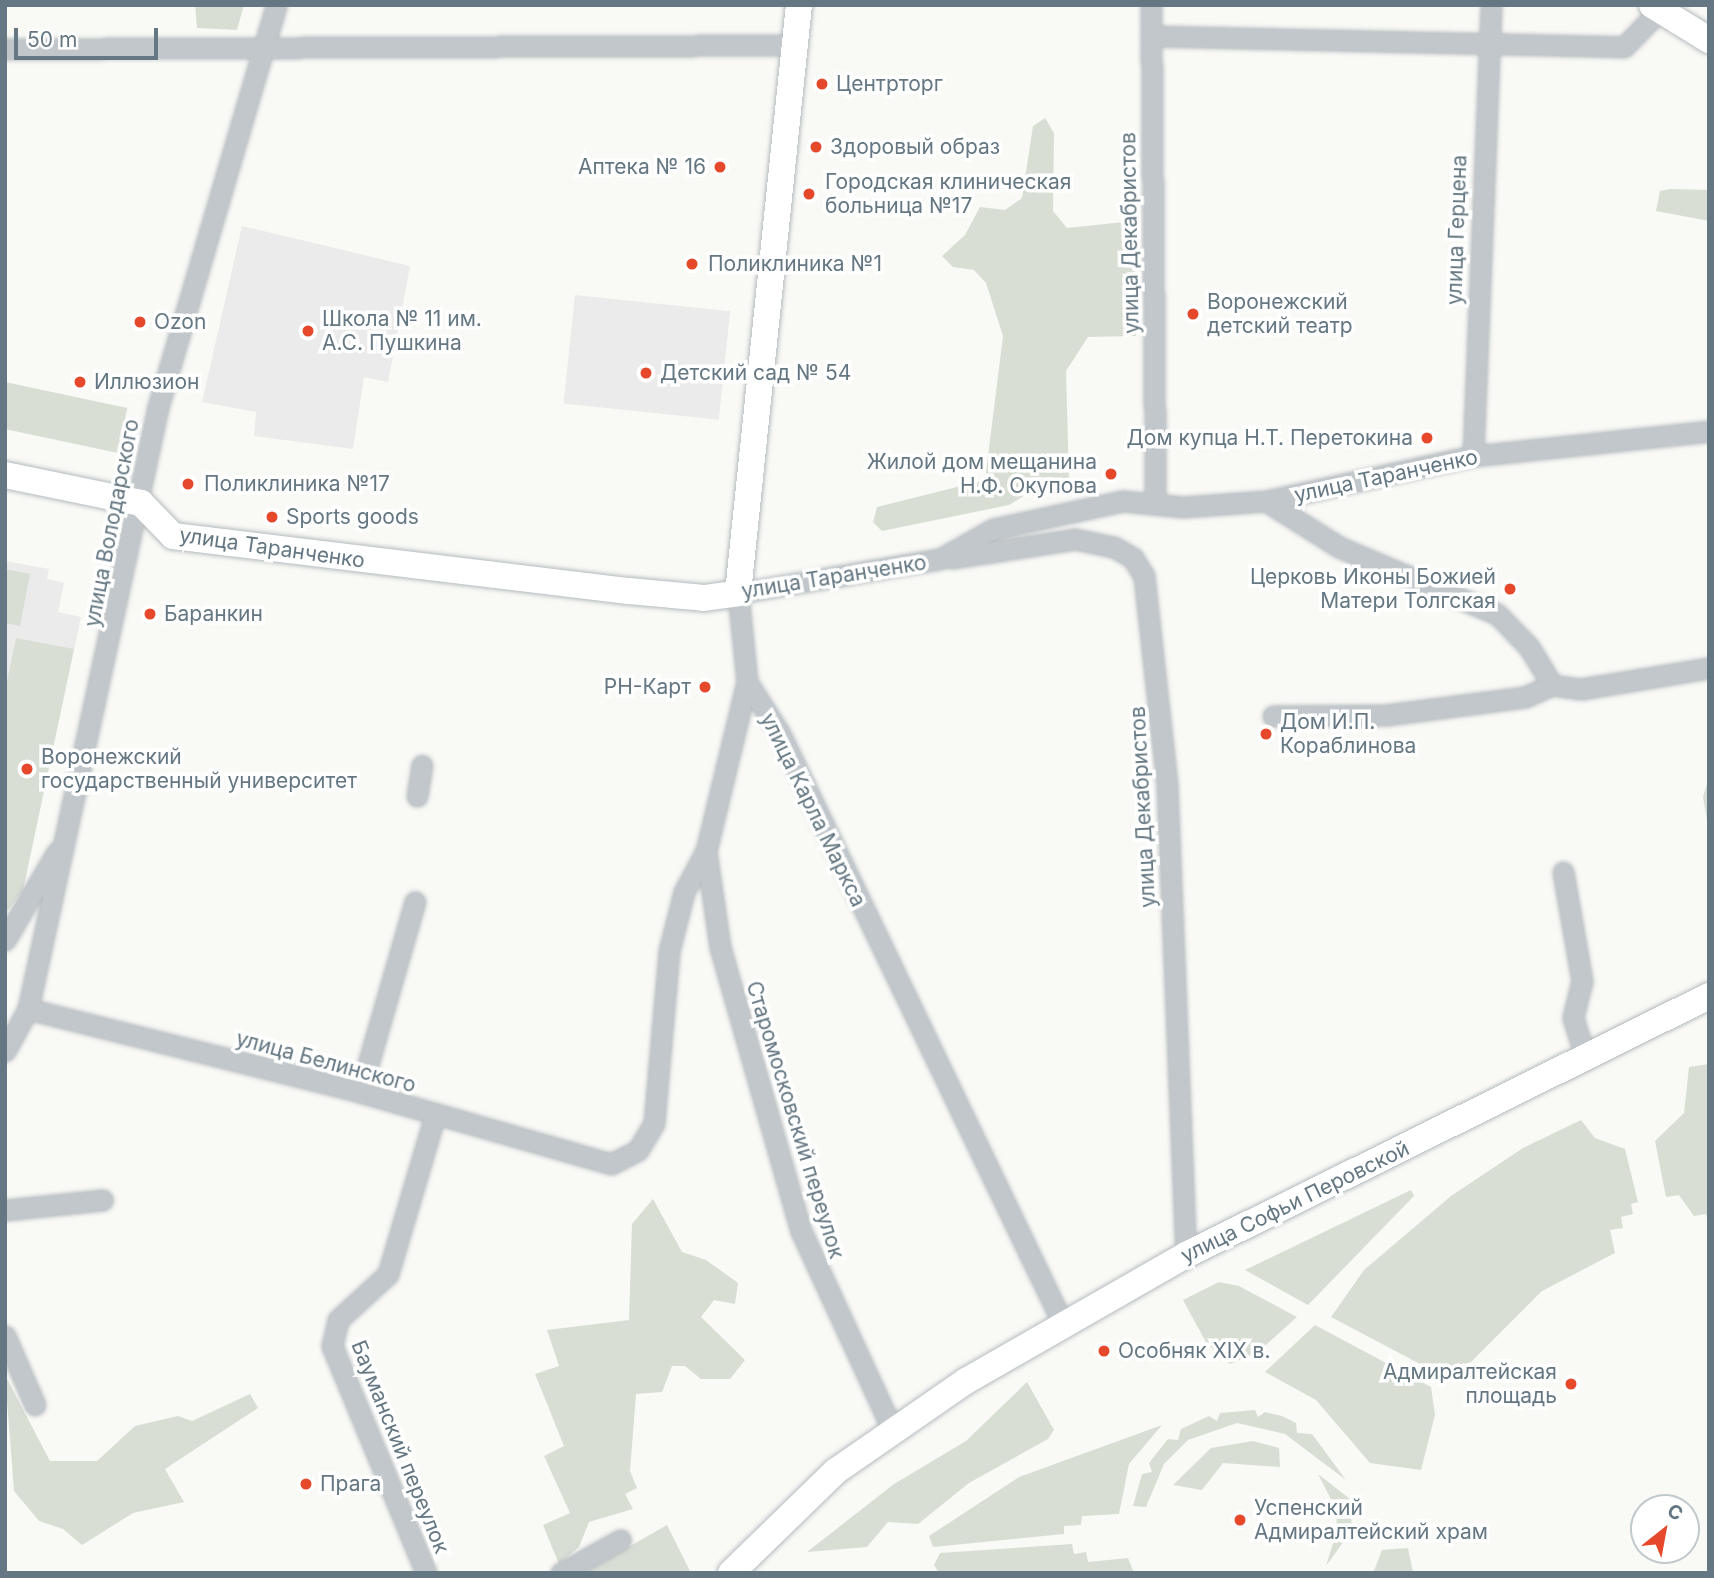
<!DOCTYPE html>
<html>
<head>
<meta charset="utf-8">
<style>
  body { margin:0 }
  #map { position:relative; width:1714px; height:1578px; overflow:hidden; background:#f9f9f6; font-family:Inter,sans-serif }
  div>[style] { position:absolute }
  .built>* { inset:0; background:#eaebea; transform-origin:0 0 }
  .green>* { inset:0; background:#d9ded5; transform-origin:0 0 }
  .roads { filter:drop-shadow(0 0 2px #b5bbbf) drop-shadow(0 0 2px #b5bbbf) }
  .street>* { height:19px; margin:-9.5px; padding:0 9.5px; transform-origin:9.5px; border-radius:9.5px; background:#c2c7cb }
  .secondary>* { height:26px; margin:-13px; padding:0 13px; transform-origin:13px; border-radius:13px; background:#fff }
  .dots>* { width:19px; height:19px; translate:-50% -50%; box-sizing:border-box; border:4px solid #fff; border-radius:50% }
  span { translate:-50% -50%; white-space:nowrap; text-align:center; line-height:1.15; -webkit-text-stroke:7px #fff; paint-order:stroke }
  .poi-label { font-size:21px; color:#647782 }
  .left { translate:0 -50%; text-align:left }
  .right { translate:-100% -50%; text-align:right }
  .street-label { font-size:21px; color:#647782 }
  .frame { position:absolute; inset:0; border:7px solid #647782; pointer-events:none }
  .north { position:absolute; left:1630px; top:1494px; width:70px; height:70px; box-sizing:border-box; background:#fff; border:2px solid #c1c9cd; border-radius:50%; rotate:31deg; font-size:19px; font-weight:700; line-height:28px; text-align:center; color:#647782 }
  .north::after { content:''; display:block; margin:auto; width:24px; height:32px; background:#e5482b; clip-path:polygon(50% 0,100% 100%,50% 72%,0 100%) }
  .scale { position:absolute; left:14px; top:28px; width:144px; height:32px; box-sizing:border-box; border:4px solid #647782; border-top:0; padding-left:9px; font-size:21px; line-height:24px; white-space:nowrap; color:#647782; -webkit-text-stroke:5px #fff; paint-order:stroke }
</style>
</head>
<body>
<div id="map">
  <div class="built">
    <i style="clip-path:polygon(242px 226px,410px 266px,388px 382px,364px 377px,353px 449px,254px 436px,256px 412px,202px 402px)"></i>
    <i style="left:575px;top:295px;width:156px;height:109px;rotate:6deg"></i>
    <i style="clip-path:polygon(5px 561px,49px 569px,47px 579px,64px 583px,58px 612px,81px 617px,23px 890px,5px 914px)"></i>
  </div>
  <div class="green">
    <i style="clip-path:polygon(195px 5px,244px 5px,237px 30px,197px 28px)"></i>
    <i style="clip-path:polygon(1045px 118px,1054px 133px,1053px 211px,1067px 228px,1134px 221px,1136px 336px,1088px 337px,1066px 371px,1069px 479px,1040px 486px,1009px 505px,882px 531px,873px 522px,877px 507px,985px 480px,1003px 336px,986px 283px,974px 270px,953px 267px,942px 256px,965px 235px,980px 207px,1005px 210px,1022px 198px,1033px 126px)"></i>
    <i style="clip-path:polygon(1670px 189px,1709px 190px,1709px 221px,1656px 211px,1660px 191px)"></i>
    <i style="left:5px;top:382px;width:125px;height:46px;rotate:12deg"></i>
    <i style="clip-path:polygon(5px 569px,30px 574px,20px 626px,5px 623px)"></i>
    <i style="clip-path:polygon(16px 638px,74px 649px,23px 890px,5px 914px,5px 691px)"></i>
    <i style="clip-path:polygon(1709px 777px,1709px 832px,1703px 797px)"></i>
    <i style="clip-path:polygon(1709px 1064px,1709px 1228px,1706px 1214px,1694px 1216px,1679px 1195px,1666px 1197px,1655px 1141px,1684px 1113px,1689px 1067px)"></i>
    <i style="clip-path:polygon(1581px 1120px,1595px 1138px,1625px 1149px,1638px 1202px,1631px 1204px,1633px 1214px,1621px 1217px,1623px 1228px,1610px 1230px,1615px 1253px,1542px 1291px,1471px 1362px,1439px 1374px,1331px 1317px,1364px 1270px,1451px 1196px,1523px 1148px)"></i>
    <i style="clip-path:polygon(1411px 1190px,1414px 1196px,1308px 1305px,1245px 1270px)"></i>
    <i style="clip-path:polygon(653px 1199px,682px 1252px,706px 1260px,738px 1283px,735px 1304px,714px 1300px,701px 1317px,745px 1360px,730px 1379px,701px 1379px,685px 1366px,672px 1366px,662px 1392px,636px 1394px,630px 1471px,637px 1488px,625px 1494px,633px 1509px,589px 1522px,579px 1547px,559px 1564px,543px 1525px,570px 1513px,544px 1456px,564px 1446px,535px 1374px,559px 1366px,547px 1330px,629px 1320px,632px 1224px)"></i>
    <i style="clip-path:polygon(1219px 1282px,1239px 1286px,1297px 1317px,1258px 1352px,1230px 1364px,1207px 1344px,1183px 1300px)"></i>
    <i style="clip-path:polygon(1315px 1325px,1431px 1387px,1435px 1415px,1421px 1470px,1370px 1463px,1316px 1400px,1265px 1372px)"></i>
    <i style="clip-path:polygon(5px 1375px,50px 1461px,97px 1461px,135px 1426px,178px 1416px,192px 1421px,250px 1394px,258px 1408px,165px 1469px,184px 1502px,133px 1513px,82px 1545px,63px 1529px,39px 1521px,14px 1491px)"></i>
    <i style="clip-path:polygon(1027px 1382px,1054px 1430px,1048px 1439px,969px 1483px,918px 1524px,888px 1522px,867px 1547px,807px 1552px,894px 1484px,966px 1441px)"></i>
    <i style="clip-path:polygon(1255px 1410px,1258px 1417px,1265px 1412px,1282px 1416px,1296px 1423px,1297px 1433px,1312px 1434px,1346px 1480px,1285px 1434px,1237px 1423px,1188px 1440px,1164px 1464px,1146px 1507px,1133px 1506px,1142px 1474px,1152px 1472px,1149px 1463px,1168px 1439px,1178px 1440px,1181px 1429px,1209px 1416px,1217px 1421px,1220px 1413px)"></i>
    <i style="clip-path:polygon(1162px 1425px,1129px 1464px,1119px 1514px,1082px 1516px,1081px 1525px,1064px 1526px,1064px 1534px,933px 1547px,929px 1536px,1019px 1477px)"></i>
    <i style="clip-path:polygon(1253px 1441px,1279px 1448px,1280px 1467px,1223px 1463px,1202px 1490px,1173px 1485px,1211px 1448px)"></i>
    <i style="clip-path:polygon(1318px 1474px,1350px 1499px,1352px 1530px,1326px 1566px,1337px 1530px,1336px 1509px)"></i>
    <i style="clip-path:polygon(667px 1525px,691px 1573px,583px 1573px)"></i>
    <i style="clip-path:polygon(1072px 1544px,1074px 1554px,1086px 1552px,1088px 1562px,1128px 1558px,1134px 1573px,939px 1573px,934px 1565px,940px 1553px)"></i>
    <i style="clip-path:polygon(1408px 1548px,1413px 1573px,1373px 1573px,1382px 1550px)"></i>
  </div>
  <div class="roads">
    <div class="street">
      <i style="left:1151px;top:5px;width:498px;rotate:89.5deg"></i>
      <i style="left:1151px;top:36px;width:473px;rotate:1.3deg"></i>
      <i style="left:1624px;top:47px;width:52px;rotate:-45.8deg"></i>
      <i style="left:5px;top:49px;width:790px;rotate:-0.29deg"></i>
      <i style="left:1473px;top:456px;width:451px;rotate:-87.7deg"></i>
      <i style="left:1266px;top:501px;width:86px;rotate:32.2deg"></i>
      <i style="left:1339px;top:547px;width:172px;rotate:23deg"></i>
      <i style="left:1497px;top:614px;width:46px;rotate:45.9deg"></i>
      <i style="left:1529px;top:647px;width:44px;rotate:58.8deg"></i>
      <i style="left:952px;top:558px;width:124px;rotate:-8.8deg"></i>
      <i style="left:1075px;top:539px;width:40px;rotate:12deg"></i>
      <i style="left:1114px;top:547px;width:22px;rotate:30deg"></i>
      <i style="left:1133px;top:558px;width:21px;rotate:59deg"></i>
      <i style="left:1144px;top:576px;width:211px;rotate:83.7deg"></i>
      <i style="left:1167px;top:786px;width:469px;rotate:87.7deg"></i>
      <i style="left:1273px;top:716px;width:113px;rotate:-0.5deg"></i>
      <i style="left:1386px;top:715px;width:140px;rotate:-7.4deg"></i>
      <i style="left:1525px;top:697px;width:30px;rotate:-24deg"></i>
      <i style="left:1552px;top:685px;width:29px;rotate:8deg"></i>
      <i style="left:1581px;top:689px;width:130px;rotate:-9.3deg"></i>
      <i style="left:417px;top:796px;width:31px;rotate:-81deg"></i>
      <i style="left:706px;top:851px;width:97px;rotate:81.7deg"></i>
      <i style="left:720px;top:947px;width:295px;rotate:74.1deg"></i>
      <i style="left:801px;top:1231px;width:218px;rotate:65.3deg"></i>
      <i style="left:1563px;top:872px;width:111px;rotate:80.1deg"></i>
      <i style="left:1582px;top:981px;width:38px;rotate:104deg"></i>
      <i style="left:1573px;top:1018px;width:43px;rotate:72.4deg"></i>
      <i style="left:5px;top:940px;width:102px;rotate:-59.4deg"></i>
      <i style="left:28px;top:1009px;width:342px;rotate:14deg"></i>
      <i style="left:360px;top:1092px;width:261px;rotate:16deg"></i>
      <i style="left:611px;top:1164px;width:30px;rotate:-27deg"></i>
      <i style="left:638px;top:1150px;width:31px;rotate:-59deg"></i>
      <i style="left:654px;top:1123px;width:173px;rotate:-85deg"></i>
      <i style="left:669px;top:951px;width:61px;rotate:-75.7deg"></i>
      <i style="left:684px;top:892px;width:47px;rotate:-61.8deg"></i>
      <i style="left:706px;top:851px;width:174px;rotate:-76.4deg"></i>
      <i style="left:5px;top:1051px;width:48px;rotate:-61.3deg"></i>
      <i style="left:28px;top:1009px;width:616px;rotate:-77.81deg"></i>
      <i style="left:158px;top:407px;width:419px;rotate:-73.6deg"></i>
      <i style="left:360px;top:1092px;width:198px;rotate:-73.9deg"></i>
      <i style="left:5px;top:1210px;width:98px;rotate:-5.9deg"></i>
      <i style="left:1064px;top:1326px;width:659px;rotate:-115.63deg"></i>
      <i style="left:779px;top:732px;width:59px;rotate:-122.6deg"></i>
      <i style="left:747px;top:682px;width:89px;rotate:-95.8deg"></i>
      <i style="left:738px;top:593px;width:205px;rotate:-9.6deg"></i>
      <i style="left:940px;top:559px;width:61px;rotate:-29.5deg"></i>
      <i style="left:993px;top:529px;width:133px;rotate:-12.2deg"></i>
      <i style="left:1123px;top:501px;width:60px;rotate:5.7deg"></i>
      <i style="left:1183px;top:507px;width:83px;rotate:-4.1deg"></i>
      <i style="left:1266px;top:501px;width:212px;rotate:-12.3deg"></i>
      <i style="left:1473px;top:456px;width:237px;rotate:-6deg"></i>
      <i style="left:5px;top:1336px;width:75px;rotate:66.5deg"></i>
      <i style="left:426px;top:1573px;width:246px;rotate:-112.5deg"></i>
      <i style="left:332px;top:1346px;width:27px;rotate:-77deg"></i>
      <i style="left:338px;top:1320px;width:68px;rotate:-42.6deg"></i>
      <i style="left:388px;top:1274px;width:166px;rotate:-73.5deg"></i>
      <i style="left:561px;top:1573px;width:68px;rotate:-29.2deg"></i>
    </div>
    <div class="secondary">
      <i style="left:1652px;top:5px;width:67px;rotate:31.6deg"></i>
      <i style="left:5px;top:475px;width:139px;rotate:11.6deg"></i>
      <i style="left:141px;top:503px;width:46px;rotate:45.9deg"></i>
      <i style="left:173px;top:536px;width:459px;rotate:6.9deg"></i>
      <i style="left:629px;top:591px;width:75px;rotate:5.3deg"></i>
      <i style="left:704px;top:598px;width:34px;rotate:-8deg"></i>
      <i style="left:738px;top:593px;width:591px;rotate:-84.08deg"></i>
      <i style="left:731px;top:1573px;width:146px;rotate:-44.2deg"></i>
      <i style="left:836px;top:1471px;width:158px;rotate:-34.7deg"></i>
      <i style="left:966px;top:1381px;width:254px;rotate:-29.8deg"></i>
      <i style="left:1186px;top:1255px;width:584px;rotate:-26.35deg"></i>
    </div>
  </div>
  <div class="dots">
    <i style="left:822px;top:84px;background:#e5482b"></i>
    <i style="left:816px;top:147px;background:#e5482b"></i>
    <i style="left:720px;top:167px;background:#e5482b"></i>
    <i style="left:809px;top:194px;background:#e5482b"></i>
    <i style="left:692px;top:264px;background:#e5482b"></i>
    <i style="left:1193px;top:314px;background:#e5482b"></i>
    <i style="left:140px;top:322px;background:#e5482b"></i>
    <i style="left:308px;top:331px;background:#e5482b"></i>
    <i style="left:646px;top:373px;background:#e5482b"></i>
    <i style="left:80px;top:382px;background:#e5482b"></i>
    <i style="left:1427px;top:438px;background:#e5482b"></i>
    <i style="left:1111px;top:474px;background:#e5482b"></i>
    <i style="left:188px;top:484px;background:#e5482b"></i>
    <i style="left:272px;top:517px;background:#e5482b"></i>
    <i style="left:1510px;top:589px;background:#e5482b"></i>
    <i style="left:150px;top:614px;background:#e5482b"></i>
    <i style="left:705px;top:687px;background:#e5482b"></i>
    <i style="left:1266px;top:734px;background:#e5482b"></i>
    <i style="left:27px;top:769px;background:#e5482b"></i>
    <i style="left:1104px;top:1351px;background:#e5482b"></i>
    <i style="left:1571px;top:1384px;background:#e5482b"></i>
    <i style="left:306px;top:1484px;background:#e5482b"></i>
    <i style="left:1240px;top:1520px;background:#e5482b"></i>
  </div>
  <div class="poi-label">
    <span class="left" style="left:836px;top:84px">Центрторг</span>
    <span class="left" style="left:830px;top:147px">Здоровый образ</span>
    <span class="right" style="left:706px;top:167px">Аптека № 16</span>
    <span class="left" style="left:825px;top:194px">Городская клиническая<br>больница №17</span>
    <span class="left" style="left:708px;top:264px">Поликлиника №1</span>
    <span class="left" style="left:1207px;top:314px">Воронежский<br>детский театр</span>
    <span class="left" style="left:322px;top:331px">Школа № 11 им.<br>А.С. Пушкина</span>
    <span class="left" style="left:154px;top:322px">Ozon</span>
    <span class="left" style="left:660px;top:373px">Детский сад № 54</span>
    <span class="left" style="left:94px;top:382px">Иллюзион</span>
    <span class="right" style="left:1413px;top:438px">Дом купца Н.Т. Перетокина</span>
    <span class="right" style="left:1097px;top:474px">Жилой дом мещанина<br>Н.Ф. Окупова</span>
    <span class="left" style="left:204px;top:484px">Поликлиника №17</span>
    <span class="left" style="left:286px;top:517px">Sports goods</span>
    <span class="right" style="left:1496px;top:589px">Церковь Иконы Божией<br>Матери Толгская</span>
    <span class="left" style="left:164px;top:614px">Баранкин</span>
    <span class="right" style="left:691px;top:687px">РН-Карт</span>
    <span class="left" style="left:1280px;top:734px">Дом И.П.<br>Кораблинова</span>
    <span class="left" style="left:41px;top:769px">Воронежский<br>государственный университет</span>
    <span class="left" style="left:1118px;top:1351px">Особняк XIX в.</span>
    <span class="right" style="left:1557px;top:1384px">Адмиралтейская<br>площадь</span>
    <span class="left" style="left:320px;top:1484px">Прага</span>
    <span class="left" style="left:1254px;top:1520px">Успенский<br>Адмиралтейский храм</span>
  </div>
  <div class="street-label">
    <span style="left:1457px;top:230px;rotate:-88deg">улица Герцена</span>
    <span style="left:1130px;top:233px;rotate:-91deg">улица Декабристов</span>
    <span style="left:1386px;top:476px;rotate:-12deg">улица Таранченко</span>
    <span style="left:112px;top:523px;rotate:-79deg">улица Володарского</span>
    <span style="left:272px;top:548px;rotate:8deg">улица Таранченко</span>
    <span style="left:834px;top:577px;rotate:-9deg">улица Таранченко</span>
    <span style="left:1143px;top:807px;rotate:-93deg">улица Декабристов</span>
    <span style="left:813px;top:810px;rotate:64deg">улица Карла Маркса</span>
    <span style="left:326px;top:1062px;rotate:15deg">улица Белинского</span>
    <span style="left:795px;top:1120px;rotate:73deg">Старомосковский переулок</span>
    <span style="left:1295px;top:1202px;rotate:-26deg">улица Софьи Перовской</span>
    <span style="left:400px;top:1447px;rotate:68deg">Бауманский переулок</span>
  </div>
  <div class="frame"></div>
  <div class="north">С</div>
  <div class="scale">50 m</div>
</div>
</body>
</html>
